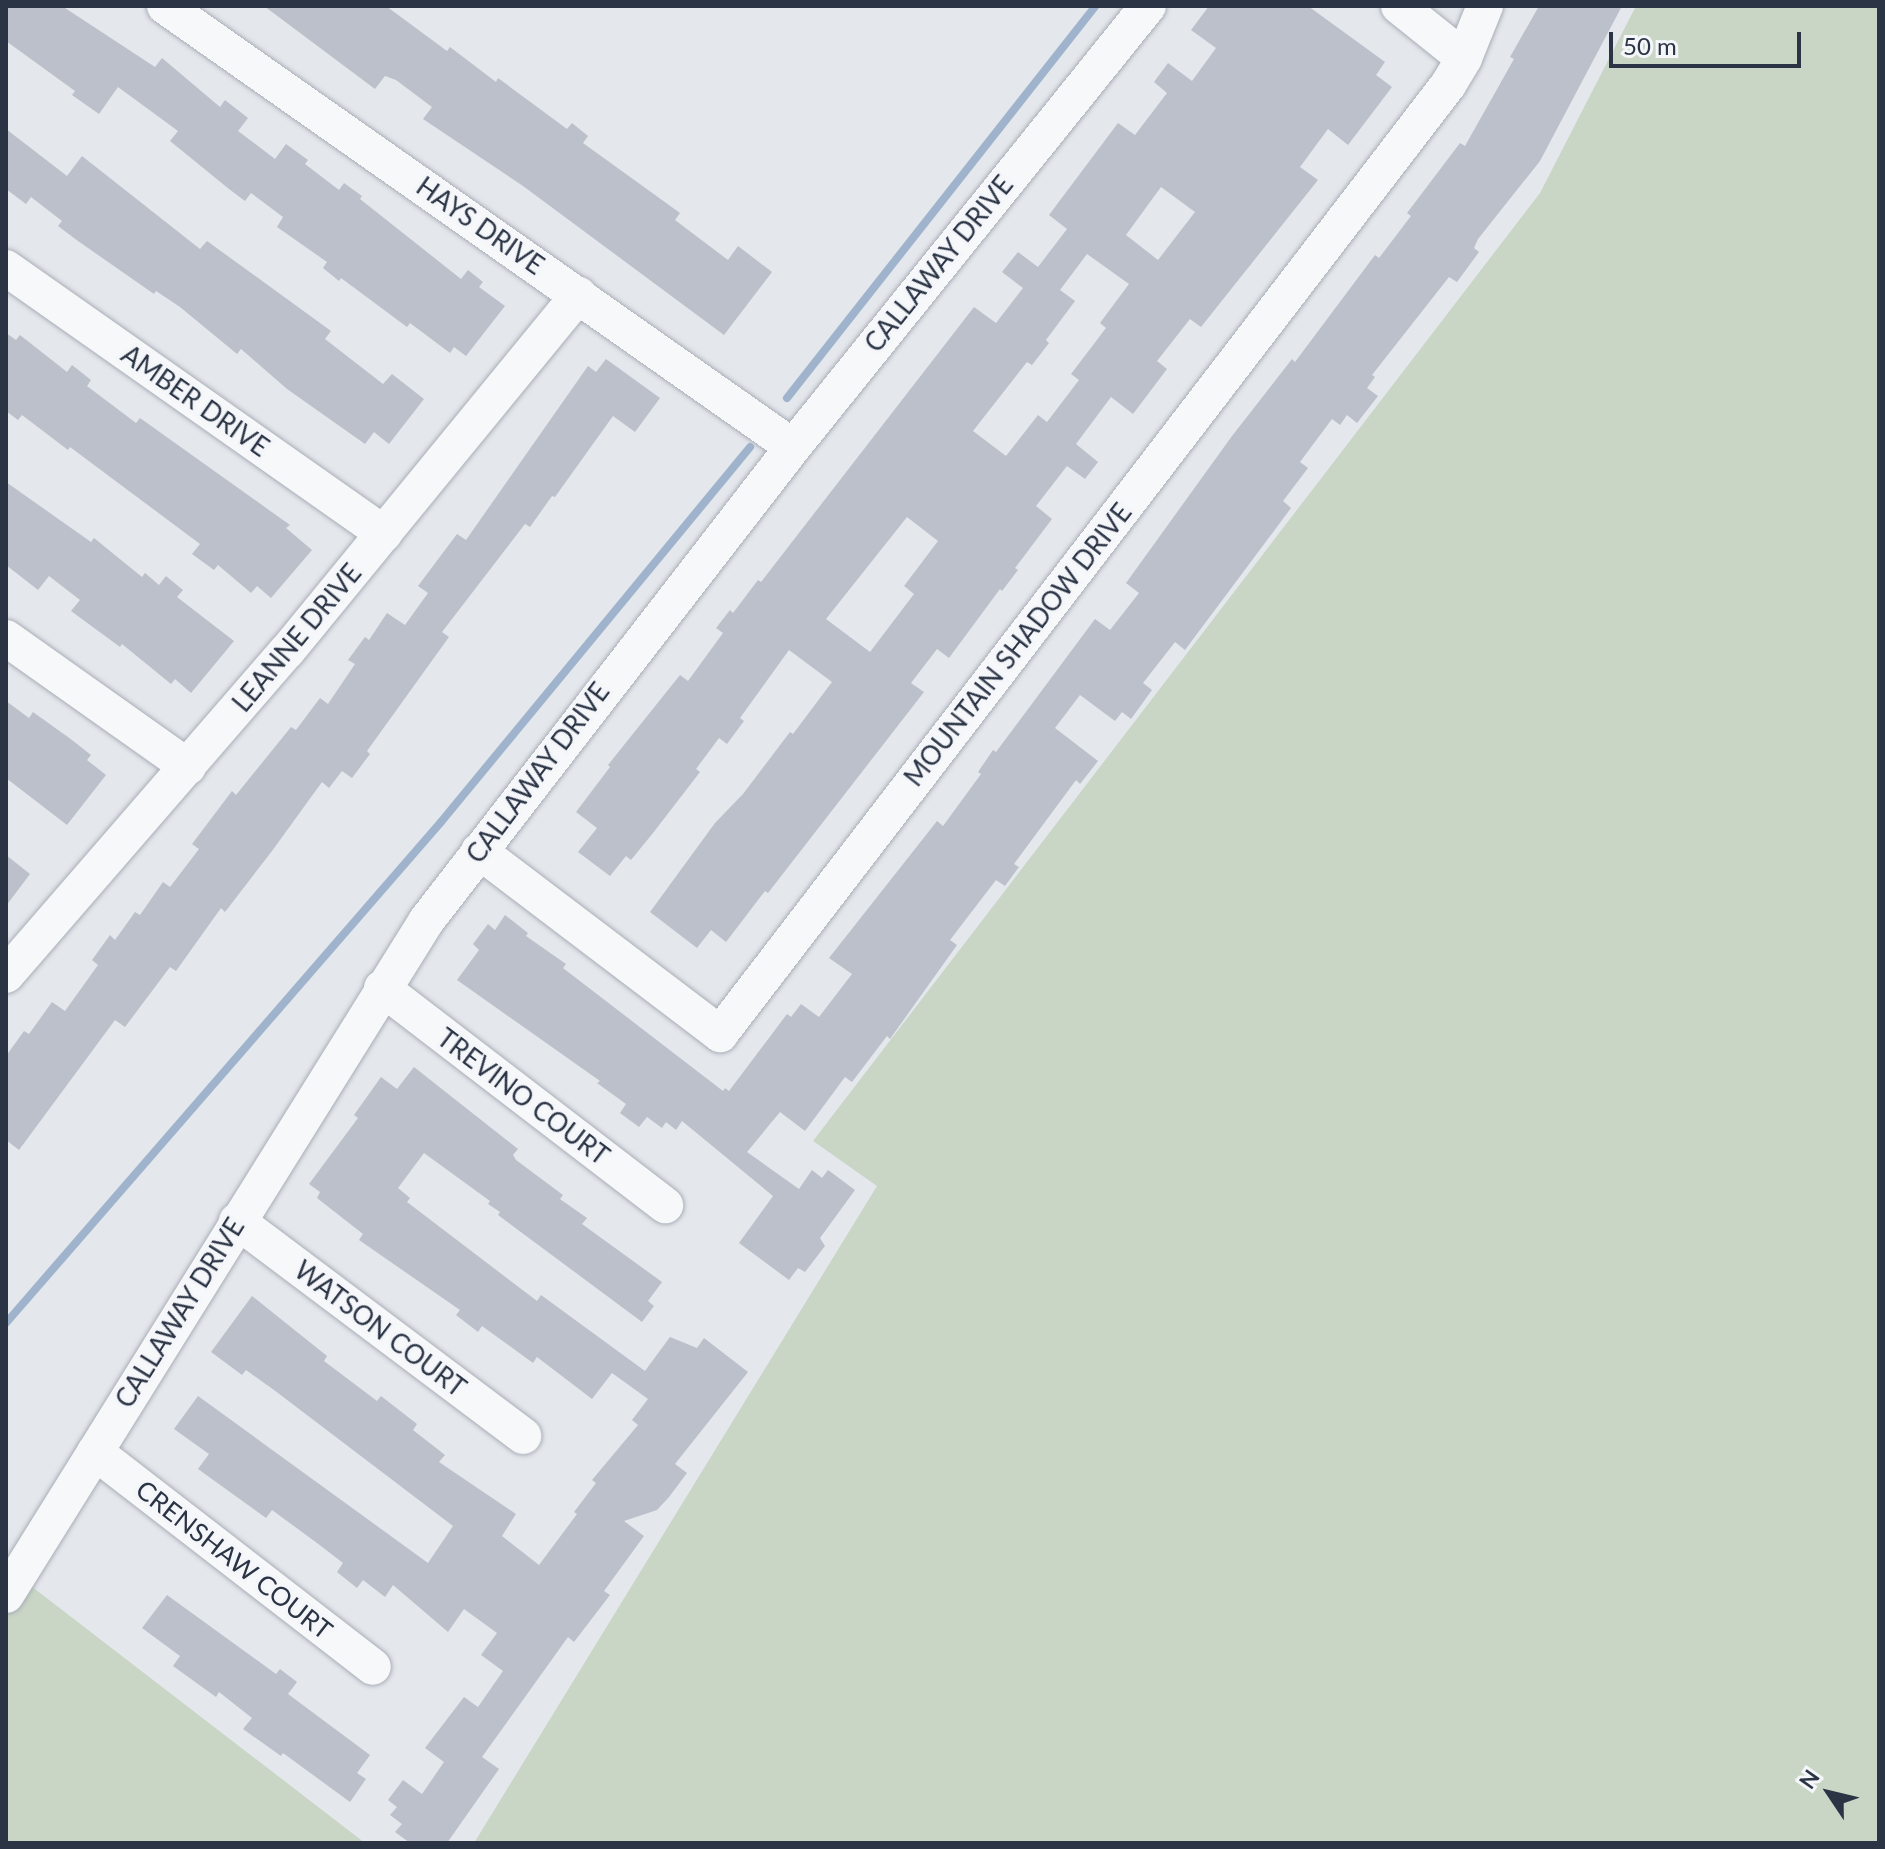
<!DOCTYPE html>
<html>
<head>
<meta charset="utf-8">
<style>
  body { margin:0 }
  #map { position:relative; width:1885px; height:1849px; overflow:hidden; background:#e4e7ec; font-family:Lato,sans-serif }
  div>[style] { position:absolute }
  .green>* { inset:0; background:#c9d6c5 }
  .stream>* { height:8px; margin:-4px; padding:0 4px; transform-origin:4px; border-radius:4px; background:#9fb4cc }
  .building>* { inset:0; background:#bbc0ca }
  .roads { filter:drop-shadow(0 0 2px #a9aeb7) drop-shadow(0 0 2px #a9aeb7) }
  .minor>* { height:36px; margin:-18px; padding:0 18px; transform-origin:18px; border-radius:18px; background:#f7f8fa }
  span { translate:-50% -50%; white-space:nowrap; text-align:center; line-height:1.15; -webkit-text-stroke:7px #f4f6f9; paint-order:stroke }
  .street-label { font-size:26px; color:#2b3445 }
  .frame { position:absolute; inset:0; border:8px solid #2b3445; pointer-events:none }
  .north { position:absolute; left:1789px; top:1753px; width:80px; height:80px; -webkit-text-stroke:6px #f4f6f9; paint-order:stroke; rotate:305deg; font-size:22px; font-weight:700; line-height:32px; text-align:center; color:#2b3445 }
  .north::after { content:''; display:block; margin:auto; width:28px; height:36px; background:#2b3445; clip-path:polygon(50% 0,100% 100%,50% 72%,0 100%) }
  .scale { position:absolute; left:1609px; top:32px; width:192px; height:36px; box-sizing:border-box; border:4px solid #2b3445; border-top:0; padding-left:10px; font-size:24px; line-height:28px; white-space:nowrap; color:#2b3445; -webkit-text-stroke:6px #f4f6f9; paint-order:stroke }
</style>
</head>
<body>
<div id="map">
  <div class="green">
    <i style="clip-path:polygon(1636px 6px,1879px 6px,1879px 1843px,474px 1843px,877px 1186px,813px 1141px,1540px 193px)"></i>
    <i style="clip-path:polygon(18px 1576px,365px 1843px,6px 1843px,6px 1595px)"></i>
  </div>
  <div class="stream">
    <i style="left:787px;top:398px;width:499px;rotate:-51.8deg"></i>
    <i style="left:6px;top:1323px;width:663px;rotate:-49.03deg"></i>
    <i style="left:441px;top:822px;width:486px;rotate:-50.5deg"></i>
  </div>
  <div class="building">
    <i style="clip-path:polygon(6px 6px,62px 6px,155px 67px,162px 58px,220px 107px,225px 100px,248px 118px,238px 131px,275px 159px,286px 144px,308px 160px,305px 164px,339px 190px,344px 183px,362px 196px,360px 199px,461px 279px,468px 270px,483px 282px,479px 287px,505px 306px,466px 356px,454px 347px,450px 353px,410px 323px,407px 327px,341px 278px,339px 281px,323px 268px,327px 262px,277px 227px,283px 217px,251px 193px,245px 201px,229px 189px,170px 141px,178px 131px,118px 87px,99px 114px,72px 95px,75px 91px,6px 41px)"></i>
    <i style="clip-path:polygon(264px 6px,386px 6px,447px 51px,450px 47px,496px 82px,498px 78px,567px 129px,572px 123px,588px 136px,583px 143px,680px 213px,675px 220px,728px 260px,738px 246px,772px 272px,724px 335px,523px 186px,423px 119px,432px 107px,396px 80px,385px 76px,375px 89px)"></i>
    <i style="clip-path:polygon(evenodd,1209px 6px,1308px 6px,1385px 62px,1376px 75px,1392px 87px,1348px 145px,1328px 129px,1300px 167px,1318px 180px,1201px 327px,1190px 319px,1157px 361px,1167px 369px,1133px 414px,1111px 397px,1076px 444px,1098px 462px,1085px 479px,1067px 466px,1036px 506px,1052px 519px,1015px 568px,1018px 570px,1002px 591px,1000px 589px,949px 658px,937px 649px,911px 683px,924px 692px,768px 893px,765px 891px,726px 942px,711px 930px,697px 948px,650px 912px,715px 823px,743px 794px,790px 732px,793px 734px,832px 682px,789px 650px,740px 718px,744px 721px,727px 744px,719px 738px,696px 769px,700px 772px,653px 833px,631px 860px,626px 856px,610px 876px,578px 852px,597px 828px,576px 812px,610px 767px,608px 765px,680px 675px,688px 681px,723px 633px,716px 628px,730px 610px,733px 613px,758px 580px,761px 582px,974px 307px,996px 323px,1023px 288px,1002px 272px,1018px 252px,1038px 267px,1067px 229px,1049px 215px,1118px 123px,1135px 135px,1167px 93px,1154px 82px,1168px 63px,1192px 81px,1216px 48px,1191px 30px,1209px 6px,1161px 187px,1195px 212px,1158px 260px,1126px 235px,1161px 187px,1209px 6px,1087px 254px,1129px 284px,1100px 323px,1106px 328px,1071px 374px,1079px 380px,1047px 422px,1038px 415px,1006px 456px,973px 431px,1027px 362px,1032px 365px,1049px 343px,1046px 340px,1075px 301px,1060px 290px,1087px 254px,1209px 6px,907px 517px,938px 541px,904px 586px,914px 594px,870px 652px,826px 619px,907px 517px)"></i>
    <i style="clip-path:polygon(1539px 6px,1622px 6px,1540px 161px,1478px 239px,1474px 248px,1479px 252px,1457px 282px,1449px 277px,1372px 375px,1375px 377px,1367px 388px,1378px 396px,1357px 423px,1347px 415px,1340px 425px,1332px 419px,1300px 462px,1308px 468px,1283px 501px,1291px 508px,1185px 650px,1175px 642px,1143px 683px,1152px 690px,1131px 719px,1122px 712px,1115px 721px,1080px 695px,1055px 728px,1098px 761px,1080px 784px,1076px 780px,1014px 864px,1019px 867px,1005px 886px,996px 880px,950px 940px,957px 945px,890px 1039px,887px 1036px,852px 1082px,845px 1077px,805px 1131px,780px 1112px,747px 1152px,799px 1189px,812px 1170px,822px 1178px,828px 1170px,855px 1190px,820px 1238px,825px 1246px,805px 1272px,798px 1268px,789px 1280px,739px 1243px,773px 1196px,682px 1121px,676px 1130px,666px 1122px,662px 1128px,647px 1117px,639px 1127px,620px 1113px,626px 1104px,597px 1083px,600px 1081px,457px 980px,479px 950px,473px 944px,488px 924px,495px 930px,505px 915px,528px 933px,526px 936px,566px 964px,563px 968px,723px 1091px,725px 1088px,729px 1091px,787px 1014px,791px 1017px,801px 1004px,819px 1017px,852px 974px,829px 958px,937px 821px,943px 826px,981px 774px,978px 772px,993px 750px,996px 752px,1095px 619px,1110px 630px,1139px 593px,1126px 583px,1232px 436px,1292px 359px,1295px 362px,1375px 255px,1379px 258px,1411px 216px,1407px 213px,1460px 143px,1465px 146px,1514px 59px,1510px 57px)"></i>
    <i style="clip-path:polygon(6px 129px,67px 176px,82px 156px,200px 249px,207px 241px,331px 331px,325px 339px,383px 384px,392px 374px,424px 399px,389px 444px,374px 432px,365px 444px,287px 389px,241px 349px,237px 354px,180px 307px,156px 291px,154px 294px,78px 241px,58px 226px,62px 221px,31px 197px,26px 204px,6px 189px)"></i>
    <i style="clip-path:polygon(6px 333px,16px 340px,20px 335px,67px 372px,72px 365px,91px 380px,87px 386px,136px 423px,140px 418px,290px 525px,286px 528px,312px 550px,271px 598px,257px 586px,251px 593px,218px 565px,214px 570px,192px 554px,200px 544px,70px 447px,68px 450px,22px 415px,18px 420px,6px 411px)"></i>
    <i style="clip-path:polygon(606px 359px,660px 398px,635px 432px,613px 416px,555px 497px,552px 496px,530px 527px,525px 524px,442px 632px,449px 637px,367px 751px,370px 754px,352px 778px,342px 771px,329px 788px,322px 782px,272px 851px,225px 912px,221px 908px,176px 971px,170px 967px,125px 1027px,115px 1020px,19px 1150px,6px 1140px,6px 1056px,24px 1031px,29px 1034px,52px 1002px,65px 1011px,98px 965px,92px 960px,110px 935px,115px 940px,135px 912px,140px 915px,163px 882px,170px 887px,199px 849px,192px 844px,232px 791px,236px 795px,291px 727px,296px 730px,320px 698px,328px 704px,355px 664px,348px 660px,365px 637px,369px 640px,387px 613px,405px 625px,428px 593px,418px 586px,457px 534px,466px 540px,588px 366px,596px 372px)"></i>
    <i style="clip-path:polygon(6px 482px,91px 542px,94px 538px,142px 577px,145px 573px,159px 585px,166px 576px,183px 590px,177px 597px,234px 641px,191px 693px,175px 679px,171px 684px,122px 644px,120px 647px,71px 611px,80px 600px,49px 576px,38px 590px,6px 565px)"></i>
    <i style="clip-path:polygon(6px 701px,29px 718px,33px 712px,72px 740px,91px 755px,87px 760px,106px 775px,67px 825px,6px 778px)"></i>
    <i style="clip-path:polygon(6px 855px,30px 874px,6px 906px)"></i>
    <i style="clip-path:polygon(414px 1067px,518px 1149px,513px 1155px,516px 1160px,563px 1195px,560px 1199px,587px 1218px,582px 1224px,662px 1282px,648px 1301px,654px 1306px,642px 1322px,498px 1215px,500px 1212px,488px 1204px,490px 1201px,424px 1153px,398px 1188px,410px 1198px,407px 1202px,537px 1301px,541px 1295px,645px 1371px,670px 1337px,697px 1348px,704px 1338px,748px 1372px,675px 1464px,687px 1473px,669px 1497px,657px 1510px,624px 1521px,644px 1536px,604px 1591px,610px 1595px,574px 1642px,568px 1637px,482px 1757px,499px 1769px,447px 1843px,410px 1843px,395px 1832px,402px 1824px,390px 1815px,397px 1807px,388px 1800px,403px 1780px,422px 1794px,444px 1762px,425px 1748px,464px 1697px,478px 1707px,503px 1671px,481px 1655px,497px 1633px,464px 1609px,448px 1632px,393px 1585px,385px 1597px,363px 1580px,357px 1588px,337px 1572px,343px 1563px,317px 1543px,272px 1510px,266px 1518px,198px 1469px,209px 1454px,174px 1429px,198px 1396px,428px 1563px,453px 1526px,274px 1390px,246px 1370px,242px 1375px,211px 1352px,252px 1296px,327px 1356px,324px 1361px,377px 1401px,381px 1396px,417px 1424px,413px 1430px,445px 1455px,439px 1462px,516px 1514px,502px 1536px,539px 1565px,577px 1514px,574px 1512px,596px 1483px,592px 1480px,638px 1425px,632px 1420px,648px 1399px,612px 1373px,592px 1399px,537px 1357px,533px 1363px,482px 1326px,478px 1332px,456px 1315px,460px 1310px,359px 1240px,363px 1234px,317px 1198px,320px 1192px,309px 1184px,358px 1118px,354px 1115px,381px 1077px,397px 1089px)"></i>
    <i style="clip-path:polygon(167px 1595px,276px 1674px,280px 1669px,297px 1682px,288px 1694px,370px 1755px,357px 1773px,366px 1779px,350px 1802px,283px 1753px,281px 1756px,243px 1729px,252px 1718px,219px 1692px,216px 1697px,173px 1666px,180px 1656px,142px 1628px)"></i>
  </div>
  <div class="roads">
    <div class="minor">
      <i style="left:165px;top:6px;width:767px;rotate:35.08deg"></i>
      <i style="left:1399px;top:6px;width:83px;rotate:38.7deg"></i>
      <i style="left:6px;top:268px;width:462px;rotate:35.1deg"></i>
      <i style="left:6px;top:638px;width:223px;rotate:35.3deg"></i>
      <i style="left:479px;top:851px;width:303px;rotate:37.2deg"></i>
      <i style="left:720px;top:1034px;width:1196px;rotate:-52.51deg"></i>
      <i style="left:1448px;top:85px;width:31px;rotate:-59deg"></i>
      <i style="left:1464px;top:58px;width:56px;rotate:-68deg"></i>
      <i style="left:6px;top:975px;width:430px;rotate:-49.1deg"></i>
      <i style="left:288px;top:650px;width:459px;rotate:-50.7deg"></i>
      <i style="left:382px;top:988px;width:357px;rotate:37.5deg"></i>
      <i style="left:237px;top:1221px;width:358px;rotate:36.9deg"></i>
      <i style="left:95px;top:1452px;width:351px;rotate:37.7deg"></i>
      <i style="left:6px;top:1595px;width:796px;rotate:-58.05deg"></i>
      <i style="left:427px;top:920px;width:598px;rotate:-52.27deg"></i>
      <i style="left:793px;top:447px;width:566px;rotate:-51.17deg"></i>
    </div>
  </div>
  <div class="street-label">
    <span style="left:480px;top:226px;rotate:35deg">HAYS DRIVE</span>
    <span style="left:939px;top:264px;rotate:-51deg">CALLAWAY DRIVE</span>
    <span style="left:195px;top:401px;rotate:35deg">AMBER DRIVE</span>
    <span style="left:297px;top:638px;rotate:-50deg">LEANNE DRIVE</span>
    <span style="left:1018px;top:645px;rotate:-52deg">MOUNTAIN SHADOW DRIVE</span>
    <span style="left:538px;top:773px;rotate:-53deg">CALLAWAY DRIVE</span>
    <span style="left:523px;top:1097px;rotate:37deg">TREVINO COURT</span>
    <span style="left:180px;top:1313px;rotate:-58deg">CALLAWAY DRIVE</span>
    <span style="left:380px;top:1329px;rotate:37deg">WATSON COURT</span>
    <span style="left:234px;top:1560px;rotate:38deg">CRENSHAW COURT</span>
  </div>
  <div class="frame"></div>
  <div class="north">N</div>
  <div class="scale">50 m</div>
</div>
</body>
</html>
